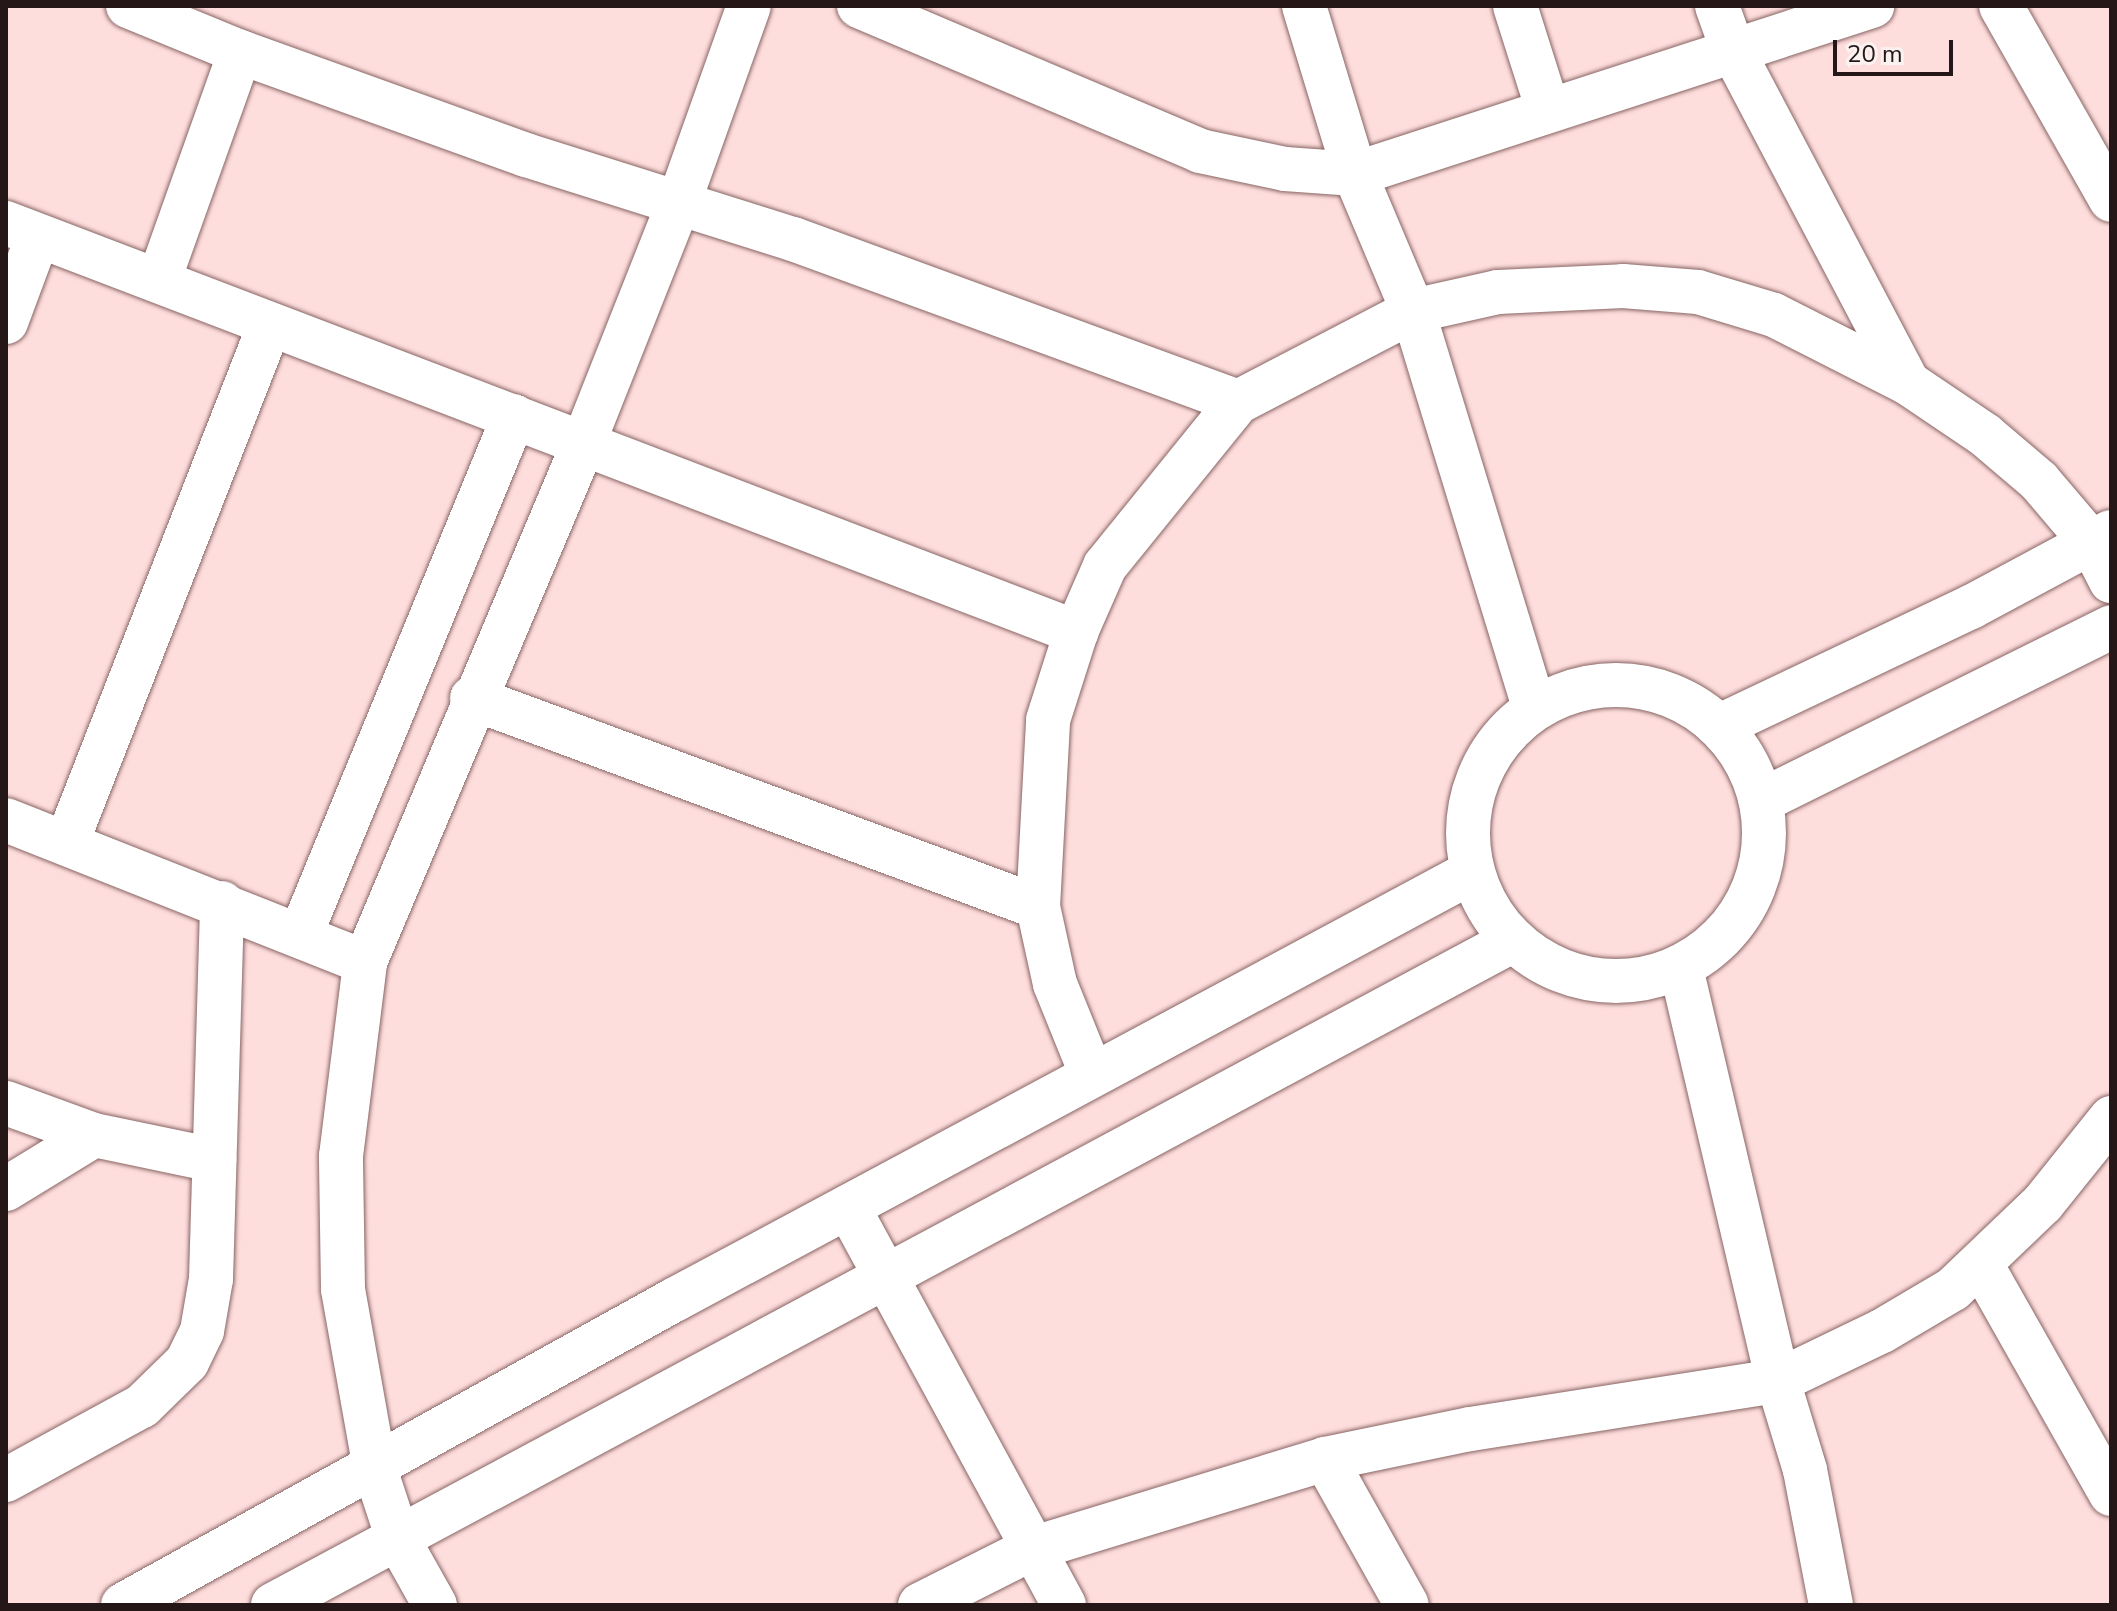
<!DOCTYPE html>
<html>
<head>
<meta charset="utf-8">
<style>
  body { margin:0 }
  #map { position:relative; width:2117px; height:1611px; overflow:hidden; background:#fededd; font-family:"Nunito Sans",sans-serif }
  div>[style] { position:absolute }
  .roads { filter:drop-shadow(0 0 2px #886564) drop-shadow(0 0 2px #886564) }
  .minor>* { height:44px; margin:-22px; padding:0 22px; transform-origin:22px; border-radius:22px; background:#fff }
  .minor>.ring { margin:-22px; padding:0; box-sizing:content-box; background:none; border:44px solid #fff; border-radius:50% }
  span { translate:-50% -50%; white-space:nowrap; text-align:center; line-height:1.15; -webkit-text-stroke:6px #faf2f1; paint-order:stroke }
  .frame { position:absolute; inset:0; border:8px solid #251717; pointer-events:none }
  .scale { position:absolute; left:1833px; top:40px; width:120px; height:36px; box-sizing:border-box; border:4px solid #251717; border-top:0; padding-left:10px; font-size:24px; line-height:28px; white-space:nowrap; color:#251717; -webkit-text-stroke:6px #faf2f1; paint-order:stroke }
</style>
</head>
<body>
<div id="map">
  <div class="roads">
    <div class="minor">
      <i style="left:128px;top:6px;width:121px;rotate:22.3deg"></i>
      <i style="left:240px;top:52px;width:304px;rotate:19.8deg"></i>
      <i style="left:526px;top:155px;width:280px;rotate:17.5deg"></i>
      <i style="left:793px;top:239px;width:474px;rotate:20.1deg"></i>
      <i style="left:859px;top:6px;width:371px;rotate:23deg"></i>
      <i style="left:1200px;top:151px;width:87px;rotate:12deg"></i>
      <i style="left:1285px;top:169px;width:70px;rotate:4.1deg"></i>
      <i style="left:1355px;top:174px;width:544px;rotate:-18deg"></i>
      <i style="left:1304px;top:6px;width:176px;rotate:73.1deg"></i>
      <i style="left:1355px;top:174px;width:149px;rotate:67.1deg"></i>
      <i style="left:1413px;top:311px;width:415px;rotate:73deg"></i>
      <i style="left:1515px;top:6px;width:109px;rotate:72.4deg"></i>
      <i style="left:1717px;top:6px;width:48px;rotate:70.4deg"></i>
      <i style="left:1733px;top:51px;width:375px;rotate:62.2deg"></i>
      <i style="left:2001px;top:6px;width:223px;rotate:60.4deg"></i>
      <i style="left:6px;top:223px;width:1146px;rotate:20.92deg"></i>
      <i style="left:159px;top:280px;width:242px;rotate:-70.4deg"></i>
      <i style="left:6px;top:322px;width:92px;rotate:-69.6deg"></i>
      <i class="ring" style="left:1468px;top:685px;width:252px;height:252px"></i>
      <i style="left:472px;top:698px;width:603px;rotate:20.27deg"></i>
      <i style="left:1720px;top:726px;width:278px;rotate:-25.4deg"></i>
      <i style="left:1971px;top:607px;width:159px;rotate:-28.2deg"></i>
      <i style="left:1761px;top:801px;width:391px;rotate:-26.4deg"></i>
      <i style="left:6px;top:820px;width:386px;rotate:21.6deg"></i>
      <i style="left:67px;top:842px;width:556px;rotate:-68.6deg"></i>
      <i style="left:300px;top:936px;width:562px;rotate:-67.63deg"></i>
      <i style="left:1681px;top:968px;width:424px;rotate:76.8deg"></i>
      <i style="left:1778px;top:1381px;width:93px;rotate:73.1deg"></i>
      <i style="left:1805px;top:1470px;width:137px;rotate:79.1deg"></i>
      <i style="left:1091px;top:1073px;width:96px;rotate:-112deg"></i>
      <i style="left:1055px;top:984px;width:79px;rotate:-102.4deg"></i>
      <i style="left:1038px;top:907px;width:187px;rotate:-86.9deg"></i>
      <i style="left:1048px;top:720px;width:92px;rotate:-72.3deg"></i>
      <i style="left:1076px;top:632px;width:72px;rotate:-66.3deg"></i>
      <i style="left:1105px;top:566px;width:211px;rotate:-51deg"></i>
      <i style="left:1238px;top:402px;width:197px;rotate:-27.5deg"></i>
      <i style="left:1413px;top:311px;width:87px;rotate:-12.6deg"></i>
      <i style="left:1498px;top:292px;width:125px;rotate:-2.7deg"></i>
      <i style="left:1623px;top:286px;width:75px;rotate:4.6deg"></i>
      <i style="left:1698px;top:292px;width:79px;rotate:16.8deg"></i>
      <i style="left:1774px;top:315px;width:150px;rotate:26.9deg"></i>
      <i style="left:1908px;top:383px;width:93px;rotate:34deg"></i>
      <i style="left:1985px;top:435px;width:71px;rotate:40.4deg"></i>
      <i style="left:2039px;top:481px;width:80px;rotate:49.6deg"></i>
      <i style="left:2091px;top:542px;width:44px;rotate:62.9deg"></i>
      <i style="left:6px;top:1103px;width:94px;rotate:20deg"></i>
      <i style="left:94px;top:1135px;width:123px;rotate:11.8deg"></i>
      <i style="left:6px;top:1189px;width:103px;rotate:-31.5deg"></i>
      <i style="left:848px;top:1207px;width:453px;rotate:61.5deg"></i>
      <i style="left:1982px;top:1266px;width:262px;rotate:60.5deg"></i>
      <i style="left:1325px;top:1459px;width:167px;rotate:60.7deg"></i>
      <i style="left:6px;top:1480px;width:155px;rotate:-28.6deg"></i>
      <i style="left:142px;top:1406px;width:63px;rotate:-44.4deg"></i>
      <i style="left:187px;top:1362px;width:34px;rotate:-64deg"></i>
      <i style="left:202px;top:1331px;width:53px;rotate:-80.2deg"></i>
      <i style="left:211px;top:1279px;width:376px;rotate:-88.3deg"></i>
      <i style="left:123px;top:1605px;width:630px;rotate:-28.97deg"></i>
      <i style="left:674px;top:1300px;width:906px;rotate:-28.21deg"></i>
      <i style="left:273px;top:1605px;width:1406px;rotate:-28.19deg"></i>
      <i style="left:435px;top:1605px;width:76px;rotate:-119.3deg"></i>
      <i style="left:398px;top:1539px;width:74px;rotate:-108.2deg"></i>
      <i style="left:375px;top:1469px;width:183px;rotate:-100.1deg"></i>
      <i style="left:343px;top:1289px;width:133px;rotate:-90.9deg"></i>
      <i style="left:341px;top:1156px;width:195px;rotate:-82.9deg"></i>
      <i style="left:365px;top:962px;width:559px;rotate:-67.15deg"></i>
      <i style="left:582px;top:447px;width:260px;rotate:-68.4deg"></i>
      <i style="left:678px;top:205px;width:211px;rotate:-70.4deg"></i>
      <i style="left:920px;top:1605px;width:124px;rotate:-26.8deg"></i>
      <i style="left:1031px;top:1549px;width:307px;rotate:-17deg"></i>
      <i style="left:1325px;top:1459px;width:148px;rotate:-11.7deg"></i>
      <i style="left:1470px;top:1429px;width:312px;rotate:-8.9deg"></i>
      <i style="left:1778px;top:1381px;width:115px;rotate:-25.7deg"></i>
      <i style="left:1882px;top:1331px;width:82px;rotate:-30.6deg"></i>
      <i style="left:1953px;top:1289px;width:124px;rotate:-43.7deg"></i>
      <i style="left:2043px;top:1203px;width:109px;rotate:-51.3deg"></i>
    </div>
  </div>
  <div class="frame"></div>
  <div class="scale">20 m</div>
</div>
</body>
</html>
